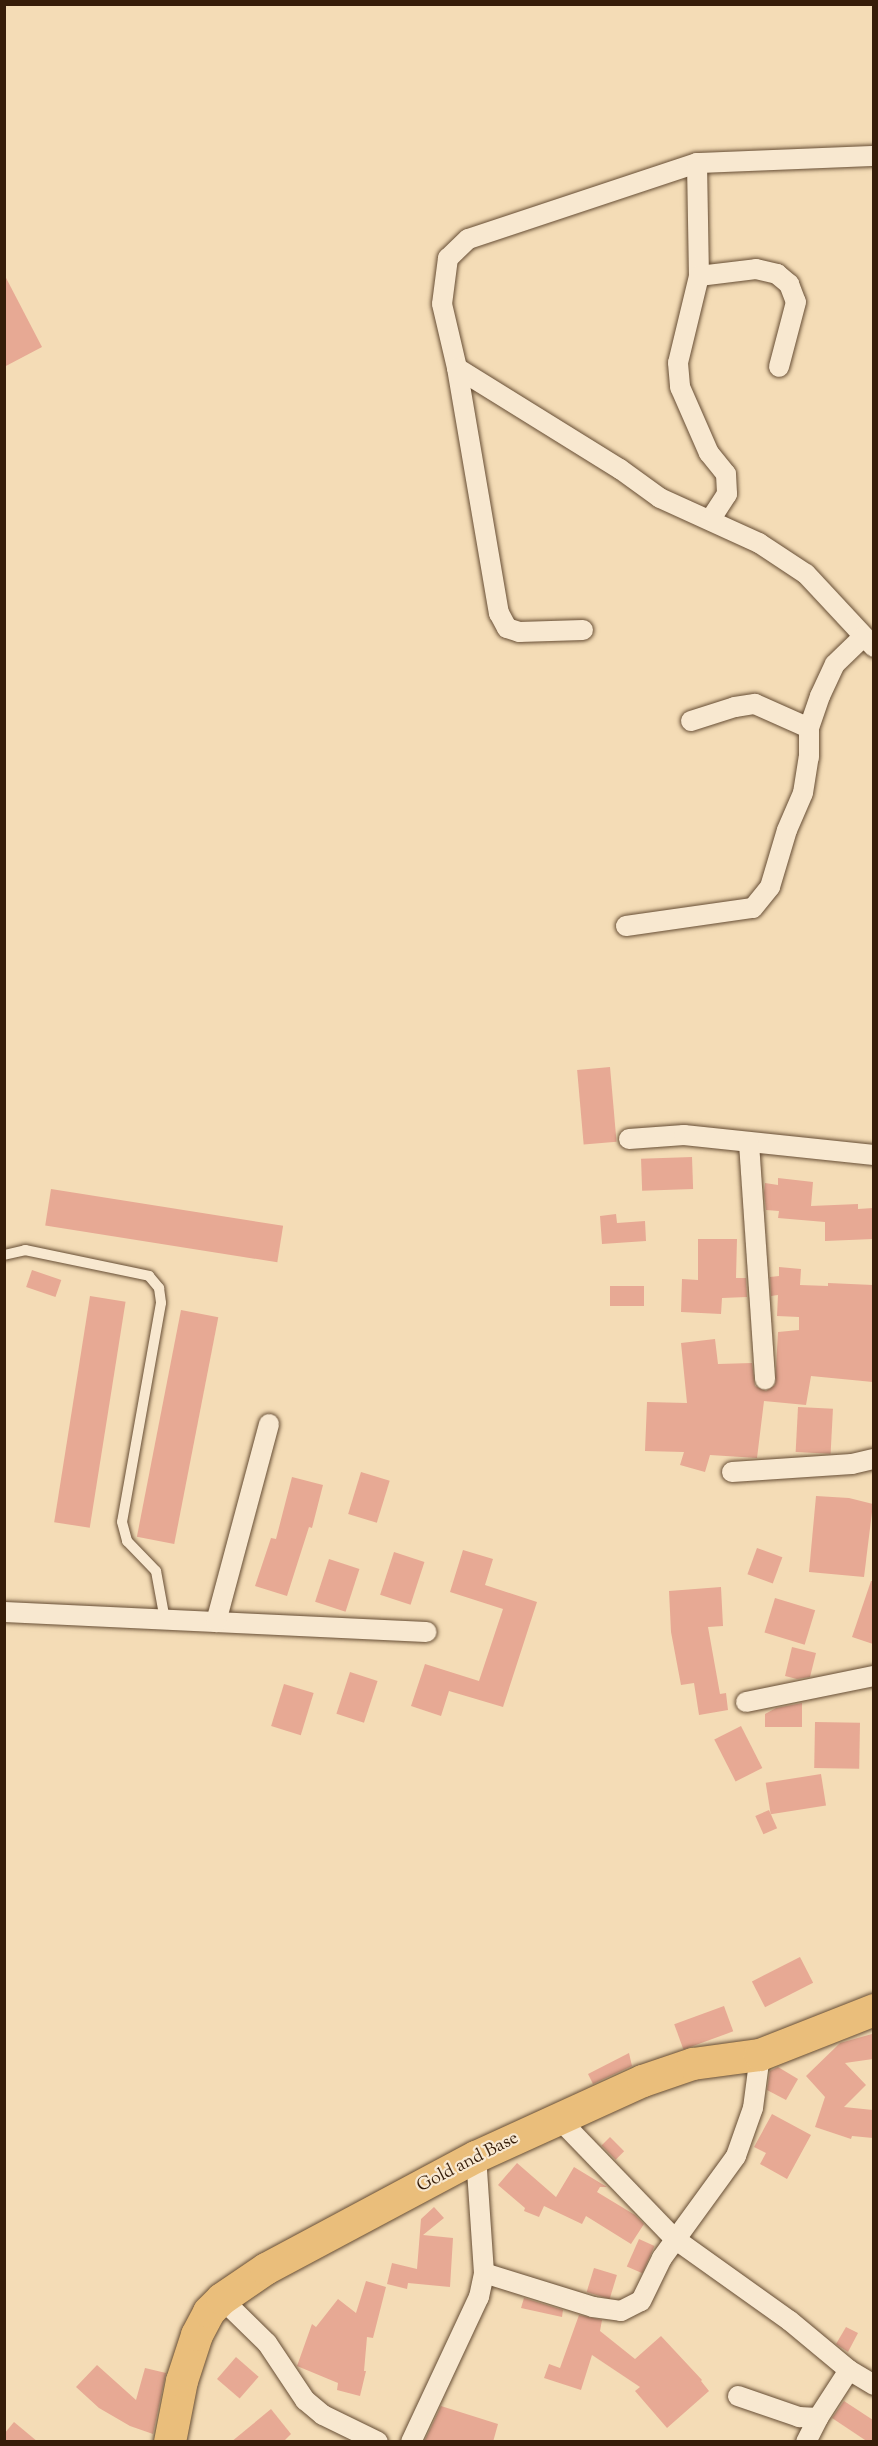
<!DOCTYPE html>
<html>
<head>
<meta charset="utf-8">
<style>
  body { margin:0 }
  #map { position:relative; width:878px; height:2446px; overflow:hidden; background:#f4dcb6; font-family:"Sorts Mill Goudy",serif }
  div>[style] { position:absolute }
  .building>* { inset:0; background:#e7a994; transform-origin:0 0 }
  .roads { filter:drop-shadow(0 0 2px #664d34) drop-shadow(0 0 2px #664d34) }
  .service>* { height:10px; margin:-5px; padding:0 5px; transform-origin:5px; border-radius:5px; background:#f8e8d0 }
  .minor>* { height:20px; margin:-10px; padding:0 10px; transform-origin:10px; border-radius:10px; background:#f8e8d0 }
  .primary>* { height:32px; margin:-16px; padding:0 16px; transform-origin:16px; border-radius:16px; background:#eabe7b }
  span { translate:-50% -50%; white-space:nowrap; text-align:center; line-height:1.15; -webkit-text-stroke:4.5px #f8e8d0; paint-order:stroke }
  .street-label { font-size:18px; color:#361d09 }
  .frame { position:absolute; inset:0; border:6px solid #361d09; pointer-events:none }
</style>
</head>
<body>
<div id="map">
  <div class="building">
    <i style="clip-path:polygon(4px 274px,42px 347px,4px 367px)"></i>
    <i style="left:610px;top:1067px;width:75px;height:33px;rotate:85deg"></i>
    <i style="left:692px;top:1157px;width:32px;height:51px;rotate:88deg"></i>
    <i style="clip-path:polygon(778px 1178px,813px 1182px,811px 1206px,858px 1204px,858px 1209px,873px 1208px,873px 1239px,825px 1241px,825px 1222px,778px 1218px,779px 1211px,766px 1210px,764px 1193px,765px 1183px,778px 1185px)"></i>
    <i style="left:51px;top:1189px;width:235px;height:37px;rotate:9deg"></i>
    <i style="clip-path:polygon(616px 1214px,617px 1223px,645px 1221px,646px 1241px,602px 1244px,600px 1216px)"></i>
    <i style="clip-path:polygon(698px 1239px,737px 1239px,736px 1278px,746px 1278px,747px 1297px,722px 1298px,721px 1314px,681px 1312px,682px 1279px,698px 1280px)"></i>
    <i style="clip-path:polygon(779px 1267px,801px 1269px,800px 1285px,828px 1286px,828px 1283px,873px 1285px,873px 1382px,811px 1376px,806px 1405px,764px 1401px,757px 1458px,710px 1455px,705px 1472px,680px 1465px,684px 1452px,645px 1451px,647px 1402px,687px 1403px,681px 1343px,715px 1339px,718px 1364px,752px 1363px,755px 1386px,766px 1391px,775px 1385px,778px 1332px,799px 1330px,799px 1317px,777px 1316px,778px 1295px,771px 1296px,770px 1277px,779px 1276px)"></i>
    <i style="left:32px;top:1270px;width:31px;height:18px;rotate:19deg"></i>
    <i style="left:610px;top:1286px;width:34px;height:20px"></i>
    <i style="left:90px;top:1296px;width:36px;height:229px;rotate:9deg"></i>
    <i style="left:181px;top:1310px;width:38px;height:231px;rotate:11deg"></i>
    <i style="left:798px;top:1407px;width:35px;height:45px;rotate:3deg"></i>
    <i style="left:361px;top:1472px;width:30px;height:44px;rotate:17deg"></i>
    <i style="clip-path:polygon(292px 1477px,323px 1485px,312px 1528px,309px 1527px,287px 1596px,255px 1586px,271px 1538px,276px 1539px)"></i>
    <i style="clip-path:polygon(816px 1496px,849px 1498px,873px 1504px,864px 1577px,809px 1572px)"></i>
    <i style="left:757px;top:1548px;width:27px;height:28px;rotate:20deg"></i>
    <i style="clip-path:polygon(463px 1550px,493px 1559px,485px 1585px,537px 1602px,503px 1707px,449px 1691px,441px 1716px,411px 1706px,425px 1664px,479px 1681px,503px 1609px,450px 1592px)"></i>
    <i style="left:394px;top:1552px;width:32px;height:45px;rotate:18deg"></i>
    <i style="left:329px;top:1559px;width:32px;height:45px;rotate:18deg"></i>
    <i style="clip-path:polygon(871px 1581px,873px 1581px,873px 1644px,852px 1637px)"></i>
    <i style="clip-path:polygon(721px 1587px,723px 1626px,708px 1627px,720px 1694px,726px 1693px,728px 1710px,699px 1715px,694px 1683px,681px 1685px,671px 1632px,669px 1591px)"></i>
    <i style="left:775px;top:1598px;width:42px;height:36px;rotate:17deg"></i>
    <i style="clip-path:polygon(792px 1647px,816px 1653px,810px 1677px,797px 1679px,785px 1676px)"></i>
    <i style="left:350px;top:1672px;width:29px;height:44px;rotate:18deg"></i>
    <i style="left:284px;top:1684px;width:31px;height:44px;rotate:17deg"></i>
    <i style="clip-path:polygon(802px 1703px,802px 1727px,765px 1727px,765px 1714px,776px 1708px)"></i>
    <i style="left:815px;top:1722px;width:45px;height:46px;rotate:1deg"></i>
    <i style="left:741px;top:1726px;width:47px;height:30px;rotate:63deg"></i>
    <i style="left:821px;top:1774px;width:32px;height:56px;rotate:81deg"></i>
    <i style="left:769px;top:1810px;width:20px;height:15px;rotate:66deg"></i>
    <i style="left:800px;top:1957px;width:29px;height:54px;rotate:63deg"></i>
    <i style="left:724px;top:2006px;width:27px;height:53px;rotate:70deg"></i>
    <i style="clip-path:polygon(872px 2034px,873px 2059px,845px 2063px,866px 2085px,844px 2107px,873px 2110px,873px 2138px,852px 2136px,851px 2139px,815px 2127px,825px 2097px,806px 2076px,840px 2043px)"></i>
    <i style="clip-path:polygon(629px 2053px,632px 2066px,593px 2084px,588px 2074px)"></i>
    <i style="clip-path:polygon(778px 2067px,798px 2079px,786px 2100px,767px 2090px,770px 2071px)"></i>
    <i style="clip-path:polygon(772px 2114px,811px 2135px,787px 2179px,760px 2164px,766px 2153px,754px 2147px)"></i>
    <i style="left:610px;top:2137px;width:20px;height:12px;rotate:45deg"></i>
    <i style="clip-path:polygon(517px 2163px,556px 2197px,574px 2167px,607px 2187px,600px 2187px,597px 2192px,635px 2215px,644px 2224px,631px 2244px,586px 2216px,582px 2224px,544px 2206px,539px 2217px,524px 2211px,525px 2208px,498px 2185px)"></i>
    <i style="clip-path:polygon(434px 2207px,444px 2218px,423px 2235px,453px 2238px,450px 2287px,408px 2283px,407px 2289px,387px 2284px,392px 2263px,417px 2269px,421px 2219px)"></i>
    <i style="left:639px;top:2239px;width:17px;height:30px;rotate:24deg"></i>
    <i style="left:594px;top:2268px;width:24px;height:25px;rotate:17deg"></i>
    <i style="clip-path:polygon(366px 2281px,386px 2287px,373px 2338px,367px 2337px,364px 2371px,366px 2371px,360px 2396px,337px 2390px,338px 2383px,297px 2366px,312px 2324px,316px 2327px,338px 2299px,356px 2313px)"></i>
    <i style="clip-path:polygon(524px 2298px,563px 2310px,562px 2317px,521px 2308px)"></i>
    <i style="clip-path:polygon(579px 2315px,602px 2320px,600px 2331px,635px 2359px,661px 2336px,702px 2380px,701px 2381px,709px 2391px,667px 2428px,635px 2391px,640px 2387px,592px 2355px,581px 2390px,544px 2378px,549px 2364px,560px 2368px)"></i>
    <i style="clip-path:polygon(846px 2327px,858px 2333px,848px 2352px,836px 2344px)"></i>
    <i style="left:236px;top:2357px;width:30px;height:29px;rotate:41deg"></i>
    <i style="clip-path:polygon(97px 2365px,136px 2400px,145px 2368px,166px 2373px,153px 2434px,130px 2426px,99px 2408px,76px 2387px)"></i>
    <i style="clip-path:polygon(844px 2401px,873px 2420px,873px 2442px,868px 2442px,832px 2418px)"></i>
    <i style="clip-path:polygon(441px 2406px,498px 2424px,493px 2442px,424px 2442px)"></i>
    <i style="clip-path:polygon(271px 2409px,291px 2434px,283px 2442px,231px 2442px)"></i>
    <i style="clip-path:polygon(14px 2422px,38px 2442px,4px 2442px,4px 2434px)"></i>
  </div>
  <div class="roads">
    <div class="service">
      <i style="left:4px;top:1255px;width:22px;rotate:-13deg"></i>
      <i style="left:25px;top:1250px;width:127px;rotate:11.8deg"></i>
      <i style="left:149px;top:1276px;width:16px;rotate:50deg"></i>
      <i style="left:159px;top:1288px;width:15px;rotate:82deg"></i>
      <i style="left:161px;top:1303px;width:222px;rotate:100.1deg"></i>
      <i style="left:122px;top:1522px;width:20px;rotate:75deg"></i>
      <i style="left:127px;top:1541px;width:42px;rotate:46deg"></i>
      <i style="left:156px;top:1571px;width:50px;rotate:79.6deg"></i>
    </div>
    <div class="minor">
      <i style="left:874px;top:156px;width:177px;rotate:177.7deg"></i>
      <i style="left:697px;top:163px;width:241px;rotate:161.6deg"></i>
      <i style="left:468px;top:239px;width:28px;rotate:136deg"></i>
      <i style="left:448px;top:258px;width:46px;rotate:97.4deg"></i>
      <i style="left:442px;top:304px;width:66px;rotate:76.8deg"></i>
      <i style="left:457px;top:368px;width:192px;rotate:31.8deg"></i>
      <i style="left:620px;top:469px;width:49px;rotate:35.9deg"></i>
      <i style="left:660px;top:498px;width:109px;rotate:24.4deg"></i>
      <i style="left:759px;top:543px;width:56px;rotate:33.4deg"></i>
      <i style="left:806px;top:574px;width:100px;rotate:47deg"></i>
      <i style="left:697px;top:163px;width:113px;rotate:89deg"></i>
      <i style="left:699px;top:276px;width:89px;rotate:103.6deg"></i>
      <i style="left:678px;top:363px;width:24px;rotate:85deg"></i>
      <i style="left:680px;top:387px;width:72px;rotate:66.3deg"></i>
      <i style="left:709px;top:453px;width:27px;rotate:51deg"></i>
      <i style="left:726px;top:474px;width:20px;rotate:87deg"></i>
      <i style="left:727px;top:494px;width:31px;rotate:123deg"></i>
      <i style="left:699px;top:276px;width:57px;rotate:-7deg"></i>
      <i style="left:756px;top:269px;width:22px;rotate:13deg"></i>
      <i style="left:777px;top:274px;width:16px;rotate:40deg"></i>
      <i style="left:789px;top:284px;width:19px;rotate:69deg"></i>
      <i style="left:796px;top:302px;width:67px;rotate:104.7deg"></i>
      <i style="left:457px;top:368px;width:249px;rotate:80.3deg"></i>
      <i style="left:499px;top:613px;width:17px;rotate:62deg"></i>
      <i style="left:507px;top:628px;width:13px;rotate:18deg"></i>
      <i style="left:519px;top:632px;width:64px;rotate:-1.8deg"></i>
      <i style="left:691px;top:721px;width:46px;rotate:-17.7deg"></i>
      <i style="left:735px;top:707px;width:20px;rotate:-9deg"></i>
      <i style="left:755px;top:704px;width:59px;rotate:24deg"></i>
      <i style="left:626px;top:926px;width:128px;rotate:-8.1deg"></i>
      <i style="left:753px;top:908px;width:27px;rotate:-51deg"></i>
      <i style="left:770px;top:887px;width:59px;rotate:-73.4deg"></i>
      <i style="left:787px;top:830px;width:40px;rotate:-66.6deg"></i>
      <i style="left:803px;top:793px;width:36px;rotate:-81deg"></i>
      <i style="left:809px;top:757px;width:29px;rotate:-90deg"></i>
      <i style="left:809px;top:728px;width:34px;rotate:-71deg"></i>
      <i style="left:820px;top:696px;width:35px;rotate:-65deg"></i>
      <i style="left:835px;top:664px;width:39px;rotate:-44deg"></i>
      <i style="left:629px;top:1139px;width:55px;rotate:-4.2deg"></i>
      <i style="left:684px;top:1135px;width:191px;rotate:6deg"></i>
      <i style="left:749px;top:1143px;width:237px;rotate:86.1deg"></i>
      <i style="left:732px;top:1472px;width:120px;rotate:-3.8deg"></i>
      <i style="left:852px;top:1464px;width:23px;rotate:-13deg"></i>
      <i style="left:4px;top:1612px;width:423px;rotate:2.7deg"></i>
      <i style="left:216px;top:1622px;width:205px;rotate:-75deg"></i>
      <i style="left:746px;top:1702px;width:131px;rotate:-11.5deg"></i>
      <i style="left:559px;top:2119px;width:167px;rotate:46deg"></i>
      <i style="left:675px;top:2239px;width:141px;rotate:35.5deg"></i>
      <i style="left:790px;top:2321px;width:77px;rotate:39.7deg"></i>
      <i style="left:849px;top:2370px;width:29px;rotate:31deg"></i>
      <i style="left:484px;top:2273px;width:114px;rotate:17.3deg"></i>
      <i style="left:593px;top:2307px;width:28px;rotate:8deg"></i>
      <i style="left:621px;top:2311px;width:22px;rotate:-27deg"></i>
      <i style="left:641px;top:2301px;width:48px;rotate:-64deg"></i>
      <i style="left:662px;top:2258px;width:126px;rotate:-54deg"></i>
      <i style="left:736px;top:2156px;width:51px;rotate:-70.5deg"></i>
      <i style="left:753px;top:2108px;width:53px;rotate:-82.5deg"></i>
      <i style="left:222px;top:2299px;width:63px;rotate:44.4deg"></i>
      <i style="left:267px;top:2343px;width:69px;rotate:56.3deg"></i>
      <i style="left:305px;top:2400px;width:23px;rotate:40deg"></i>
      <i style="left:323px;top:2415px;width:61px;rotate:26.1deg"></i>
      <i style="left:738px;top:2396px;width:65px;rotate:19deg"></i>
      <i style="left:799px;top:2417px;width:19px;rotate:3deg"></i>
      <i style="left:411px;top:2442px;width:160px;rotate:-64.9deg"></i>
      <i style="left:479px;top:2297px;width:25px;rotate:-78deg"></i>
      <i style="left:484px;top:2273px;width:116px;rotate:-93.9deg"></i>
      <i style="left:806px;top:2442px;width:27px;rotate:-63deg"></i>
      <i style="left:818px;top:2418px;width:57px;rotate:-57.1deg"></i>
    </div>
    <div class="primary">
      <i style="left:170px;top:2442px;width:62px;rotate:-78.9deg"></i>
      <i style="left:182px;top:2381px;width:48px;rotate:-71.9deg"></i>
      <i style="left:197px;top:2335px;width:26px;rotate:-62deg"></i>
      <i style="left:209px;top:2312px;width:18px;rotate:-45deg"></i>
      <i style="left:222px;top:2299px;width:53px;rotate:-34.3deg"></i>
      <i style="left:266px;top:2269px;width:238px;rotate:-28.1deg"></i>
      <i style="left:476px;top:2157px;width:183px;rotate:-24.5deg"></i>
      <i style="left:643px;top:2081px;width:53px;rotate:-18.8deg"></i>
      <i style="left:693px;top:2064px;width:68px;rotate:-7.7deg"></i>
      <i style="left:760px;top:2055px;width:123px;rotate:-21.5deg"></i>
    </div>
  </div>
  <div class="street-label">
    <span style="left:468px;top:2163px;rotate:-27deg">Gold and Base</span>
  </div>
  <div class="frame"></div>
</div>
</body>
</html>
